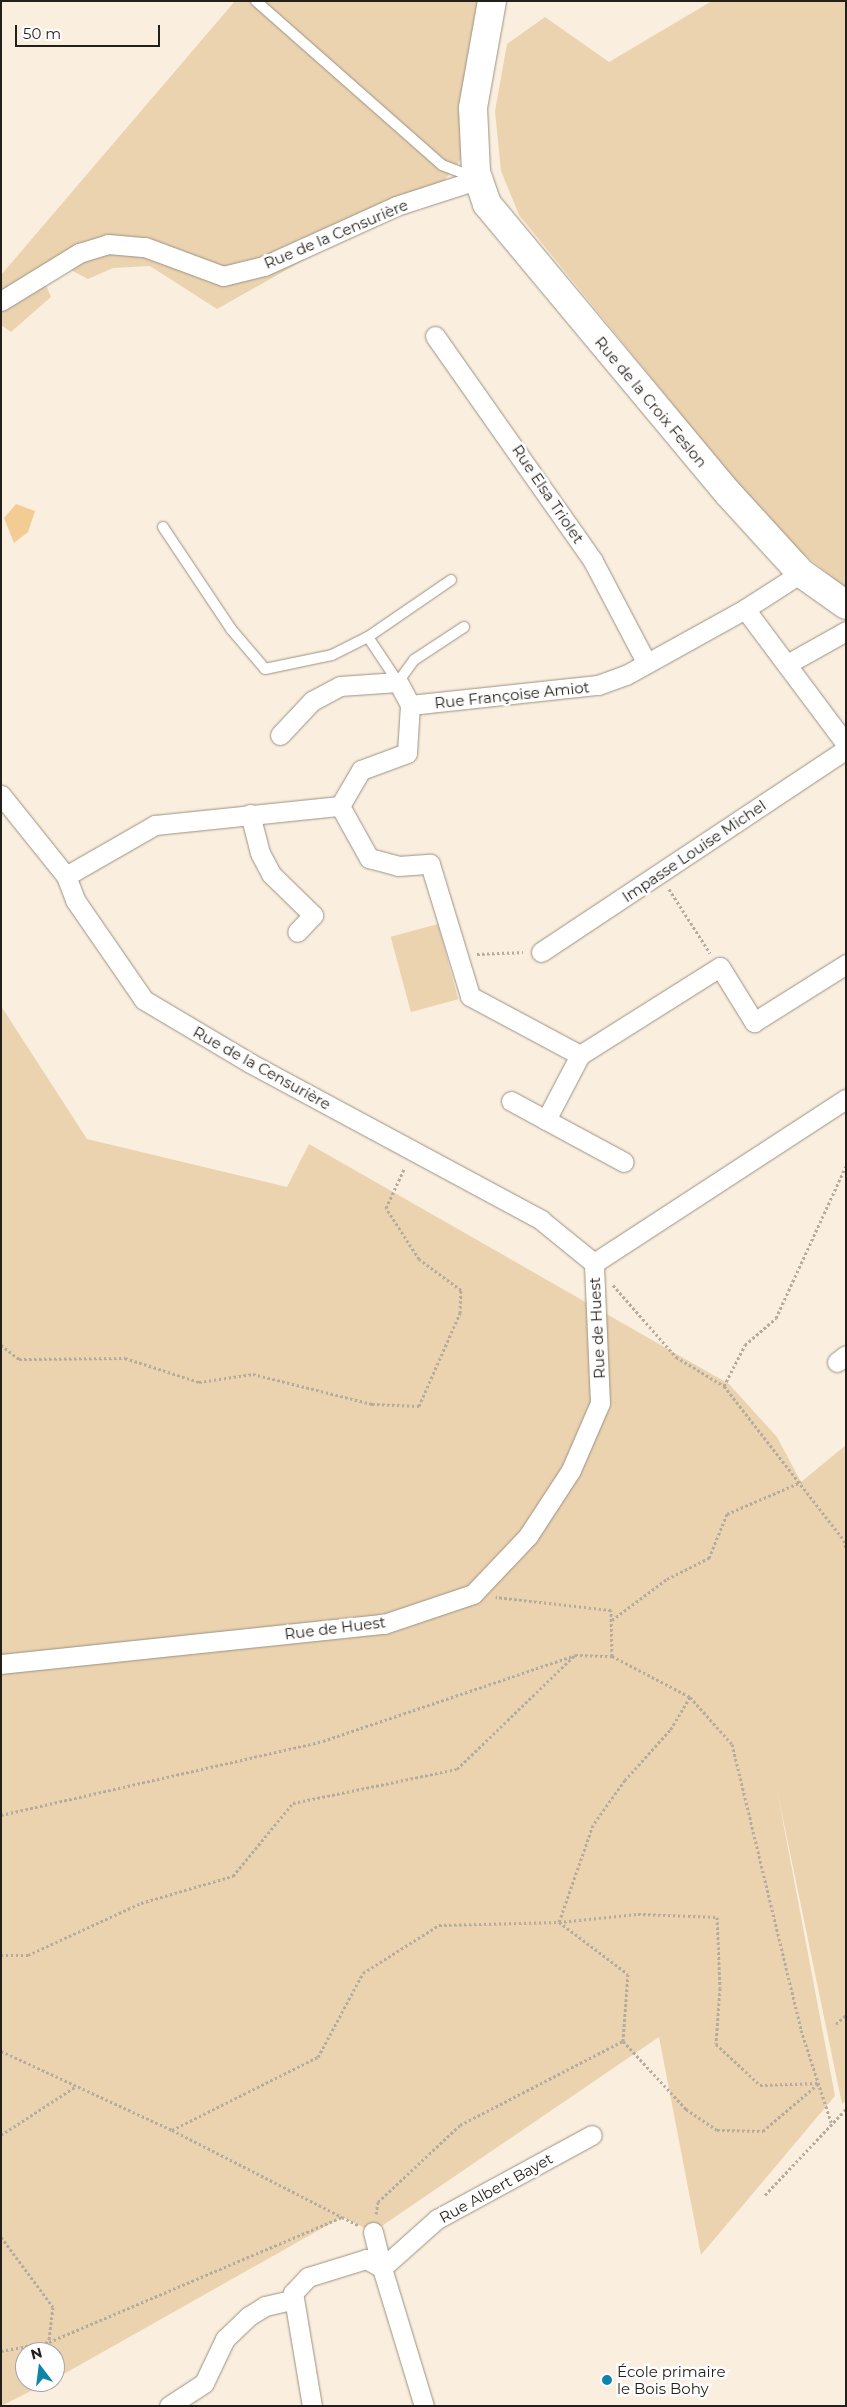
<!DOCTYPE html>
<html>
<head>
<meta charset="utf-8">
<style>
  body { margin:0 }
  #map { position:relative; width:847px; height:2407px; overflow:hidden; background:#faefde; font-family:Montserrat,sans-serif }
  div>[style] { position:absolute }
  .green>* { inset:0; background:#ebd3b0; transform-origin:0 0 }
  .water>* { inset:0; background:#f2cc93 }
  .path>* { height:3px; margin-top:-1.5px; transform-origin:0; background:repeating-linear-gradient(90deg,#b5ac9f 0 2.5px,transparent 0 5px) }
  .roads { filter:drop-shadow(0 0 1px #9c9182) drop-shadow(0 0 1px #9c9182) }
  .lane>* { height:10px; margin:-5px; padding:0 5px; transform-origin:5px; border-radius:5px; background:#fff }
  .street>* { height:19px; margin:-9.5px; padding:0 9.5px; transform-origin:9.5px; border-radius:9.5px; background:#fff }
  .secondary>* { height:28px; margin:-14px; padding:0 14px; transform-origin:14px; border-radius:14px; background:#fff }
  .dots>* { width:14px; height:14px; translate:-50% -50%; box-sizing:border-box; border:2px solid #fefefe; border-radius:50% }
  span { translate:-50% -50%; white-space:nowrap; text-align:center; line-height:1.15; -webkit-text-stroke:5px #fefefe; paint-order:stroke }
  .street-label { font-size:15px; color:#231f19 }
  .poi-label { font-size:15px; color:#231f19 }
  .left { translate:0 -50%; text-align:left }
  .frame { position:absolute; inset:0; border:2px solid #231f19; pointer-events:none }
  .north { position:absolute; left:15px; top:2342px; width:50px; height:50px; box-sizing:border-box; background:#fefefe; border:1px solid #a6a5a2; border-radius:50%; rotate:345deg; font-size:14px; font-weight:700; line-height:20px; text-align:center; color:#231f19 }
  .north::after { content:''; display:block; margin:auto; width:18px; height:22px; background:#0e84aa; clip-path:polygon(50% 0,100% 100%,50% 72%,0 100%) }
  .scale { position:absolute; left:15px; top:25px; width:145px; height:22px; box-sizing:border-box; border:2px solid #231f19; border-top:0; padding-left:6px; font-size:15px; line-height:18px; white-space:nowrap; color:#231f19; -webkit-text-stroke:4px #fefefe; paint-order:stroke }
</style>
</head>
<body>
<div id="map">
  <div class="green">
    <i style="clip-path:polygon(235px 1px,484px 1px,468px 56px,460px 116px,462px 158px,444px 181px,217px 309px,150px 266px,113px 268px,88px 279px,71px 270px,45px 283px,51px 297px,11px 332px,1px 325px,1px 275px)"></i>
    <i style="clip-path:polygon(712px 1px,846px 1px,846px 588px,779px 535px,519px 215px,501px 171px,495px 111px,507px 44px,545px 17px,609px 62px)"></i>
    <i style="left:438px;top:924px;width:78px;height:49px;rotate:75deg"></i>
    <i style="clip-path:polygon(1px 1006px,87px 1139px,287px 1187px,309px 1144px,729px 1384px,777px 1437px,801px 1482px,846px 1445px,846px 2101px,842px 2104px,777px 1790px,835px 2096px,701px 2255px,659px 2037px,373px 2232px,342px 2217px,55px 2379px,55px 2352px,25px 2352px,25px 2382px,49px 2382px,1px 2406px)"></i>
  </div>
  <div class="water">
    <i style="clip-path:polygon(16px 504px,35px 511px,28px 532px,14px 543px,4px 518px)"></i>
  </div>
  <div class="path">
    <i style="left:669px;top:889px;width:76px;rotate:57.4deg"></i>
    <i style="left:477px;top:954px;width:46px;rotate:-2.5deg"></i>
    <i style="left:613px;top:1285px;width:96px;rotate:48.8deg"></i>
    <i style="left:676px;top:1357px;width:56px;rotate:31.1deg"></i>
    <i style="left:724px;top:1386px;width:195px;rotate:52.1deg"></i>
    <i style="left:844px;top:1540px;width:10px;rotate:79deg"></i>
    <i style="left:1px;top:1345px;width:23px;rotate:38deg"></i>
    <i style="left:19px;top:1359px;width:106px;rotate:-0.5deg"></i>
    <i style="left:125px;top:1358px;width:78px;rotate:18deg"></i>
    <i style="left:199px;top:1382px;width:55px;rotate:-8.4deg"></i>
    <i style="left:253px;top:1374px;width:123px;rotate:14.1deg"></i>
    <i style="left:372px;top:1404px;width:47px;rotate:2.4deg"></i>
    <i style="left:419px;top:1406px;width:102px;rotate:-66.2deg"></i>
    <i style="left:460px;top:1313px;width:23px;rotate:-88deg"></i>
    <i style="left:461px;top:1290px;width:52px;rotate:-143.6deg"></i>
    <i style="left:419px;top:1259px;width:61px;rotate:-122.9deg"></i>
    <i style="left:386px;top:1208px;width:45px;rotate:-65.1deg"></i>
    <i style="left:724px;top:1386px;width:46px;rotate:-62.9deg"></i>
    <i style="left:745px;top:1345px;width:41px;rotate:-41.1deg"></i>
    <i style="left:776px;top:1318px;width:167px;rotate:-65.3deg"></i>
    <i style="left:612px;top:1620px;width:69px;rotate:-36.7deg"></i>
    <i style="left:667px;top:1579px;width:47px;rotate:-26.6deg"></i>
    <i style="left:709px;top:1558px;width:48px;rotate:-67.8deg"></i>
    <i style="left:727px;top:1514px;width:81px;rotate:-23.4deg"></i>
    <i style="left:612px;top:1656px;width:88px;rotate:27.7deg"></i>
    <i style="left:690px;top:1697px;width:63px;rotate:48.2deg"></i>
    <i style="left:732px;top:1744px;width:294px;rotate:76.4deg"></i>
    <i style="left:801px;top:2030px;width:97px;rotate:71.9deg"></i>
    <i style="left:690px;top:1697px;width:39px;rotate:121deg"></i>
    <i style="left:670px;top:1730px;width:67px;rotate:132deg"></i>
    <i style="left:625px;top:1780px;width:55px;rotate:125.4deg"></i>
    <i style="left:593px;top:1825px;width:103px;rotate:109.3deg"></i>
    <i style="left:559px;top:1922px;width:79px;rotate:-5.8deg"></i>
    <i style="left:638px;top:1914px;width:79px;rotate:2.2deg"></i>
    <i style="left:717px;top:1917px;width:71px;rotate:87.6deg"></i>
    <i style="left:720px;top:1988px;width:56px;rotate:94.1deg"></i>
    <i style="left:716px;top:2044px;width:60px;rotate:43deg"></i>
    <i style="left:760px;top:2085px;width:59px;rotate:-1.9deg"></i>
    <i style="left:1px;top:1815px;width:330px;rotate:-12.9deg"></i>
    <i style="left:323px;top:1741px;width:266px;rotate:-18.8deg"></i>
    <i style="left:575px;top:1655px;width:37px;rotate:2deg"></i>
    <i style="left:612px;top:1656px;width:46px;rotate:-91.2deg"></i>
    <i style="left:611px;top:1610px;width:116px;rotate:-173.6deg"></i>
    <i style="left:1px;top:1955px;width:27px"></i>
    <i style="left:28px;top:1955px;width:124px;rotate:-24.7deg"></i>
    <i style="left:141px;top:1903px;width:96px;rotate:-16.4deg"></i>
    <i style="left:233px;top:1876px;width:94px;rotate:-50.6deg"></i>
    <i style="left:293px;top:1803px;width:167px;rotate:-11.7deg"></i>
    <i style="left:457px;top:1769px;width:163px;rotate:-44deg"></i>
    <i style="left:836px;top:2024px;width:13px;rotate:-42deg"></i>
    <i style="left:1px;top:2051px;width:188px;rotate:24.8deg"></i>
    <i style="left:172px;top:2130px;width:191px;rotate:27.1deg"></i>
    <i style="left:172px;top:2130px;width:163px;rotate:-26.6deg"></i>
    <i style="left:318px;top:2057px;width:95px;rotate:-61.8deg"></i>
    <i style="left:363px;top:1973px;width:90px;rotate:-32.3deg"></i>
    <i style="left:439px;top:1925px;width:120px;rotate:-1.4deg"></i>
    <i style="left:559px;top:1922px;width:86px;rotate:37deg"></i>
    <i style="left:628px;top:1974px;width:67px;rotate:94.3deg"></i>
    <i style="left:1px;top:2135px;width:88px;rotate:-33deg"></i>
    <i style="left:765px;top:2195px;width:118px;rotate:-46.7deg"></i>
    <i style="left:376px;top:2214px;width:12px;rotate:-81deg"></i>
    <i style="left:378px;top:2202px;width:112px;rotate:-43.2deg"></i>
    <i style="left:460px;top:2125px;width:183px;rotate:-27.3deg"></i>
    <i style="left:623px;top:2041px;width:93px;rotate:47.2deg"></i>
    <i style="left:686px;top:2109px;width:37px;rotate:34deg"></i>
    <i style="left:717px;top:2130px;width:46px;rotate:1.2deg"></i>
    <i style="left:763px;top:2131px;width:74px;rotate:-40.6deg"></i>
    <i style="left:1px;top:2237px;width:87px;rotate:53.4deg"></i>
    <i style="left:53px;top:2307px;width:35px;rotate:97deg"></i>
    <i style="left:1px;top:2351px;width:49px;rotate:-10.6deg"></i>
    <i style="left:49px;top:2342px;width:319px;rotate:-23.1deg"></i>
    <i style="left:342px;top:2217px;width:18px;rotate:27deg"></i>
  </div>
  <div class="roads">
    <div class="lane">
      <i style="left:256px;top:1px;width:248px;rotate:41.4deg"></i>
      <i style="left:442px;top:165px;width:33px;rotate:21deg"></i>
      <i style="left:163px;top:527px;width:123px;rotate:56.3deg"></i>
      <i style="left:231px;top:629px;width:52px;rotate:49.6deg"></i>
      <i style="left:265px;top:669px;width:68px;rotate:-11.8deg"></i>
      <i style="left:332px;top:655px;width:40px;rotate:-26.6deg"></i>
      <i style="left:451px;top:580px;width:101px;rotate:145.5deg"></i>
      <i style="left:368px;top:637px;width:54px;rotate:56.3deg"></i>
      <i style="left:398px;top:682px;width:27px;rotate:-54deg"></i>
      <i style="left:414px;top:660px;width:60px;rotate:-33.4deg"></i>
    </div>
    <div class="street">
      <i style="left:1px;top:301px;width:92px;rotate:-31.6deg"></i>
      <i style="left:79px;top:253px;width:30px;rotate:-17deg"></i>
      <i style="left:108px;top:244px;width:37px;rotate:5deg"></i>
      <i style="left:145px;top:247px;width:83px;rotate:20.4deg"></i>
      <i style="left:223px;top:276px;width:42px;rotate:-13.7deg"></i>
      <i style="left:264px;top:266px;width:145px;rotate:-24.4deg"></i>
      <i style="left:396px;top:206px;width:87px;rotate:-18deg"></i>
      <i style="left:435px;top:336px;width:275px;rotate:54.9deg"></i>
      <i style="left:593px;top:561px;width:114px;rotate:62.3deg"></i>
      <i style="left:801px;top:573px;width:67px;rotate:147.3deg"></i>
      <i style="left:745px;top:609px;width:169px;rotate:53.2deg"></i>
      <i style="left:789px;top:663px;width:65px;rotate:-29.3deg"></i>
      <i style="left:410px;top:705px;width:189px;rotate:-6.1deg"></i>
      <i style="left:598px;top:685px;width:30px;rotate:-20deg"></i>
      <i style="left:626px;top:675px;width:136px;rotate:-29deg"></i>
      <i style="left:280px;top:735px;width:47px;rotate:-46.7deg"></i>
      <i style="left:312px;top:701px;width:32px;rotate:-28deg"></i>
      <i style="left:340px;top:686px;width:58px;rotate:-3.9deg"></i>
      <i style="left:398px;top:682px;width:26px;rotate:62deg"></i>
      <i style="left:410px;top:705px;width:48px;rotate:93.6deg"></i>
      <i style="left:407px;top:753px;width:49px;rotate:159.7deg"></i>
      <i style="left:361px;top:770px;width:42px;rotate:120.3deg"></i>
      <i style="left:1px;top:795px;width:104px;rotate:51.3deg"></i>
      <i style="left:66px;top:876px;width:26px;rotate:69deg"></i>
      <i style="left:75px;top:900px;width:121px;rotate:55.4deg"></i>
      <i style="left:144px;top:1000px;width:123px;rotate:30.7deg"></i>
      <i style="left:250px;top:1063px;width:331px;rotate:28.3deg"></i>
      <i style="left:541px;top:1220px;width:68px;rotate:39.1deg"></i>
      <i style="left:340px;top:806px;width:60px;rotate:60.9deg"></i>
      <i style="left:369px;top:858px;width:30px;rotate:15deg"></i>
      <i style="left:398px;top:866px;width:32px;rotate:-4deg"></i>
      <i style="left:430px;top:864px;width:138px;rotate:73.1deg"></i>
      <i style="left:470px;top:996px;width:125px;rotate:28.2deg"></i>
      <i style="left:250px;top:814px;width:40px;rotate:75.6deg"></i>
      <i style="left:260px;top:853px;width:24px;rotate:62deg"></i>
      <i style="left:271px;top:874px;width:59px;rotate:44.3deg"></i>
      <i style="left:313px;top:915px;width:23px;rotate:133deg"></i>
      <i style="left:66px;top:876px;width:103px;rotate:-29.8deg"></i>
      <i style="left:155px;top:825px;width:186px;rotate:-5.9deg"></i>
      <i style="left:541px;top:952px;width:366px;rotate:-33.6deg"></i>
      <i style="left:580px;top:1055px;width:165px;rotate:-32.2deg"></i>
      <i style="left:720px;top:967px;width:65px;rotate:58.3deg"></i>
      <i style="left:754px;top:1022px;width:109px;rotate:-32.2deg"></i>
      <i style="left:511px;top:1101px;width:128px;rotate:28.4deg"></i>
      <i style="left:546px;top:1120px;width:73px;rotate:-62.4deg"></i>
      <i style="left:837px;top:1362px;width:11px;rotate:-38deg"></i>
      <i style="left:1px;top:1664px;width:385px;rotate:-6deg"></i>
      <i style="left:384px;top:1624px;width:94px;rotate:-18.6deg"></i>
      <i style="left:473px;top:1594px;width:80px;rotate:-46.5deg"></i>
      <i style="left:528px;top:1536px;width:79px;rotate:-56.9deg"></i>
      <i style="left:571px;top:1470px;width:73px;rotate:-66.6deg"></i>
      <i style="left:600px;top:1403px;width:140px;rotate:-92.5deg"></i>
      <i style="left:594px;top:1263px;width:301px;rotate:-33.1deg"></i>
      <i style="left:373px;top:2232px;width:37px;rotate:76deg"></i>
      <i style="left:382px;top:2268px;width:74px;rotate:-41.7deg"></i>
      <i style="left:437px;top:2219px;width:176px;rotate:-28.5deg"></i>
      <i style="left:169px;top:2406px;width:42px;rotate:-33.3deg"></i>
      <i style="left:204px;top:2383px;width:49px;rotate:-64.5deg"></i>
      <i style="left:225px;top:2339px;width:33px;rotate:-44deg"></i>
      <i style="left:249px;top:2316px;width:19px;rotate:-32deg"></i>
      <i style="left:265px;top:2306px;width:28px;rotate:-13deg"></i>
      <i style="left:312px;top:2406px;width:115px;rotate:-99.5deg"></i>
      <i style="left:293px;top:2293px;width:22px;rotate:-47deg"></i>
      <i style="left:308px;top:2277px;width:61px;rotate:-17.2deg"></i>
      <i style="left:366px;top:2259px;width:18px;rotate:29deg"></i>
      <i style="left:382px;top:2268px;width:144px;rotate:73.1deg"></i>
    </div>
    <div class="secondary">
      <i style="left:492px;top:1px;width:109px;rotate:100.1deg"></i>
      <i style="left:473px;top:108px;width:64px;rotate:87.3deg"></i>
      <i style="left:476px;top:172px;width:34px;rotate:71deg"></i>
      <i style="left:487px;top:204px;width:375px;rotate:50.2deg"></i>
      <i style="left:727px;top:492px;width:110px;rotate:47.6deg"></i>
      <i style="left:801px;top:573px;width:55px;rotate:35.4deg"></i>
    </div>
  </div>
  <div class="dots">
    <i style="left:607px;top:2380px;background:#0e84aa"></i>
  </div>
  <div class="street-label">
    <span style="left:336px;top:234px;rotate:-23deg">Rue de la Censurière</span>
    <span style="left:651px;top:402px;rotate:50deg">Rue de la Croix Feslon</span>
    <span style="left:548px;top:494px;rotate:56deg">Rue Elsa Triolet</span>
    <span style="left:512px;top:695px;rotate:-6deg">Rue Françoise Amiot</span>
    <span style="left:694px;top:851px;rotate:-34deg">Impasse Louise Michel</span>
    <span style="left:262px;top:1068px;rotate:29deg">Rue de la Censurière</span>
    <span style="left:597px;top:1328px;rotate:-93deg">Rue de Huest</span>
    <span style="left:335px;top:1628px;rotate:-7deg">Rue de Huest</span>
    <span style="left:496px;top:2188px;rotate:-29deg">Rue Albert Bayet</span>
  </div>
  <div class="poi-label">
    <span class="left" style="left:617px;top:2380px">École primaire<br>le Bois Bohy</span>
  </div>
  <div class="frame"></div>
  <div class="north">N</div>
  <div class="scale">50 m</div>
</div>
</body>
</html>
